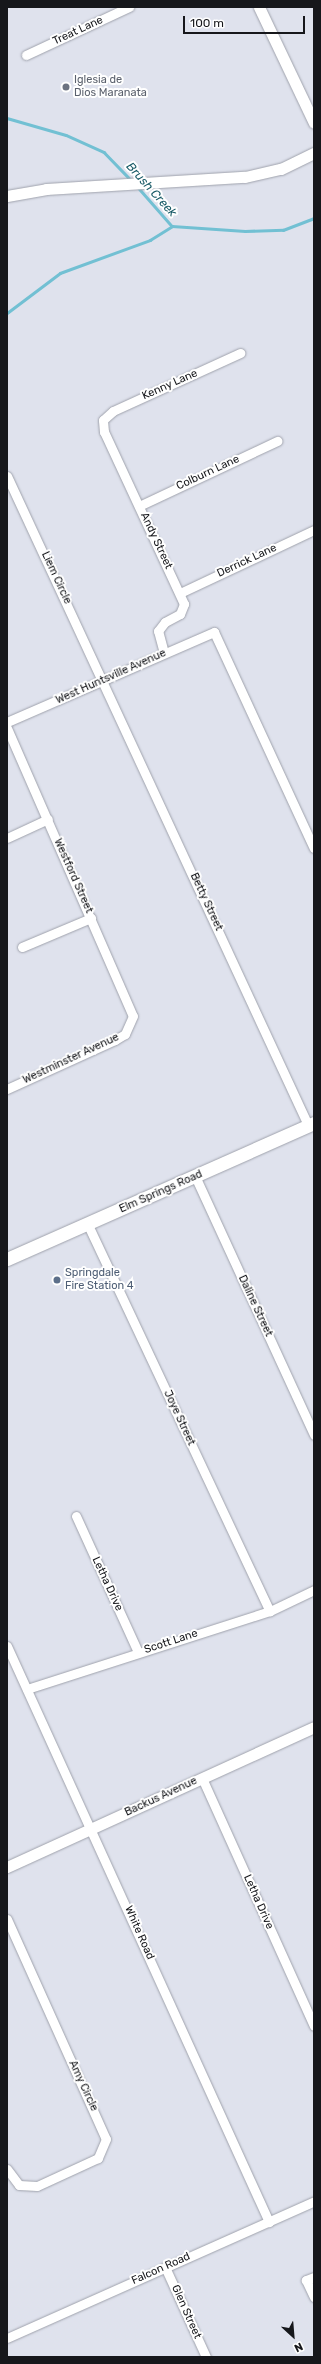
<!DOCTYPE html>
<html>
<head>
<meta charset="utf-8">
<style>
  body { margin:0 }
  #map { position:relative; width:321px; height:2364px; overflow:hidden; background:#dfe2ed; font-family:Rubik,sans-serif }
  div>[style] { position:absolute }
  .stream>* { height:2.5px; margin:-1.25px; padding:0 1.25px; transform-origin:1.25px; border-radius:1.25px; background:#72c0d3 }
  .roads { filter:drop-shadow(0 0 1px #9fa2ac) drop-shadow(0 0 1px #9fa2ac) }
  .minor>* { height:9px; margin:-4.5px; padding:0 4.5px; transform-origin:4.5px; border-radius:4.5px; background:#fff }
  .tertiary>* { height:11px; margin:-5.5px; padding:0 5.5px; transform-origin:5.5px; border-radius:5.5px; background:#fff }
  .secondary>* { height:13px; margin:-6.5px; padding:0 6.5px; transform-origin:6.5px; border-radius:6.5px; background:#fff }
  .dots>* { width:11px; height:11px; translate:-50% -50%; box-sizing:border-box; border:2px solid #fff; border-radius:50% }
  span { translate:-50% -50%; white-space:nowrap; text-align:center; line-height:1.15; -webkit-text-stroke:4px #fff; paint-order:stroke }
  .street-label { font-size:11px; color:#16171b }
  .worship-label { font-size:11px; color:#5b616d }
  .left { translate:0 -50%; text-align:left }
  .service-label { font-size:11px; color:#4e5e75 }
  .water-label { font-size:12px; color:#145764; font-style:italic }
  .frame { position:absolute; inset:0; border:8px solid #16171b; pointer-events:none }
  .north { position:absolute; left:273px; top:2316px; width:40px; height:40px; -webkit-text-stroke:3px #fff; paint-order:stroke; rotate:154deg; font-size:11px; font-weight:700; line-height:16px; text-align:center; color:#16171b }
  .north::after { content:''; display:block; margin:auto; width:14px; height:18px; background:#16171b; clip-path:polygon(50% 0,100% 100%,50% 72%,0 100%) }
  .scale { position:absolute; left:183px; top:16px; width:122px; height:18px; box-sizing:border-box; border:2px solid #16171b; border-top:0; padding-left:5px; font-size:12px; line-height:14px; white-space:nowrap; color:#16171b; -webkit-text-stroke:3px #fff; paint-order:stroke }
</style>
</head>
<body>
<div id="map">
  <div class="stream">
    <i style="left:7px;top:118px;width:61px;rotate:16.1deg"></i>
    <i style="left:66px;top:135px;width:42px;rotate:24.1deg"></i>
    <i style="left:104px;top:152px;width:39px;rotate:46deg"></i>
    <i style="left:137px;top:186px;width:53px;rotate:48.8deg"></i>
    <i style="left:172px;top:226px;width:73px;rotate:3.9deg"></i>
    <i style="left:245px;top:231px;width:38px;rotate:-2deg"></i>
    <i style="left:283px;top:230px;width:33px;rotate:-21deg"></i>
    <i style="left:7px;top:313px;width:66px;rotate:-37deg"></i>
    <i style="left:60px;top:273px;width:96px;rotate:-20.1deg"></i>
    <i style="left:150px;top:240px;width:26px;rotate:-32deg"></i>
  </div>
  <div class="roads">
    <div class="minor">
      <i style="left:26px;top:55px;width:114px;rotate:-25deg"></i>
      <i style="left:7px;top:476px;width:715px;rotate:65.12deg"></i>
      <i style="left:139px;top:506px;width:153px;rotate:-25.2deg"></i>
      <i style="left:180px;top:593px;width:148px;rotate:-25.2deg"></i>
      <i style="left:164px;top:653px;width:23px;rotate:-105deg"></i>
      <i style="left:158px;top:631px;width:11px;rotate:-52deg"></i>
      <i style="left:165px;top:622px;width:17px;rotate:-28deg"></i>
      <i style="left:180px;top:614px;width:11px;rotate:-68deg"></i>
      <i style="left:184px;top:604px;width:190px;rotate:-114.9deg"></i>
      <i style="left:104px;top:432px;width:12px;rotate:-95deg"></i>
      <i style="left:103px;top:420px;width:13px;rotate:-42deg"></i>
      <i style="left:113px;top:411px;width:140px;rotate:-24.5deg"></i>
      <i style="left:7px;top:722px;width:226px;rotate:-23.5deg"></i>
      <i style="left:214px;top:632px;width:238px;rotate:65.2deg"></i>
      <i style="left:7px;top:728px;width:314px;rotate:66.4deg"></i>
      <i style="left:133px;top:1016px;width:20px;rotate:114deg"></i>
      <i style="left:125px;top:1034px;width:12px;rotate:149deg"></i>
      <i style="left:115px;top:1040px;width:119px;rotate:155.6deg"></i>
      <i style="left:7px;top:838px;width:45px;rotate:-24.9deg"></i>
      <i style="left:22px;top:947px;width:75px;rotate:-22.8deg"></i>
      <i style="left:195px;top:1176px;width:285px;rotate:65.3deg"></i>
      <i style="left:88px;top:1225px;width:427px;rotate:64.8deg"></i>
      <i style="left:76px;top:1516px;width:149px;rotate:65.5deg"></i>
      <i style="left:7px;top:1646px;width:633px;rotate:65.54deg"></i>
      <i style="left:27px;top:1689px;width:255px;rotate:-17.8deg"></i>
      <i style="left:270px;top:1611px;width:49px;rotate:-25.5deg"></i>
      <i style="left:202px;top:1778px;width:272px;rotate:65.7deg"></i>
      <i style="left:7px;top:1919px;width:241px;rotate:65.8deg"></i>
      <i style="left:106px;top:2139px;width:21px;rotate:113deg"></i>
      <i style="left:98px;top:2158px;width:67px;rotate:155.3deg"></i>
      <i style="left:37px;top:2186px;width:18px;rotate:-177deg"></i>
      <i style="left:19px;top:2185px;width:20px;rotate:-127deg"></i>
      <i style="left:165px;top:2267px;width:99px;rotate:65.5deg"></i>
      <i style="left:314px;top:2277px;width:9px;rotate:159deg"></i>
      <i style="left:306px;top:2280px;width:19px;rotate:65deg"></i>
      <i style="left:7px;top:2338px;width:336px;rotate:-24deg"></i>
    </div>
    <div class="tertiary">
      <i style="left:259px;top:7px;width:128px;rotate:64.6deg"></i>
      <i style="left:7px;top:196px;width:40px;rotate:-10deg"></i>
      <i style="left:46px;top:189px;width:199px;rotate:-3.5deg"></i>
      <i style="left:245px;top:177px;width:37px;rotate:-13deg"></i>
      <i style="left:281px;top:169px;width:37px;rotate:-26deg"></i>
      <i style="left:7px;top:1867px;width:337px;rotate:-24.5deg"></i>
    </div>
    <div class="secondary">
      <i style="left:7px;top:1259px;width:336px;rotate:-23.9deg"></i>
    </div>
  </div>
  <div class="dots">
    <i style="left:66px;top:87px;background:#6b7280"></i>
    <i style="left:57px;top:1280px;background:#5c6f8a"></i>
  </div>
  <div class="street-label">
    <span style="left:78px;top:31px;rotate:-25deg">Treat Lane</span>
    <span style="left:170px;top:385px;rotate:-24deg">Kenny Lane</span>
    <span style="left:208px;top:473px;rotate:-25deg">Colburn Lane</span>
    <span style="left:156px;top:541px;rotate:65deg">Andy Street</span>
    <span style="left:247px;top:561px;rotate:-25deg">Derrick Lane</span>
    <span style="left:56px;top:578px;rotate:65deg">Liem Circle</span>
    <span style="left:111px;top:677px;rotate:-24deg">West Huntsville Avenue</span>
    <span style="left:73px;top:876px;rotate:66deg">Westford Street</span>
    <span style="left:206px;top:902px;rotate:65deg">Betty Street</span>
    <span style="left:71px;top:1059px;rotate:-25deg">Westminster Avenue</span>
    <span style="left:161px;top:1192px;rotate:-24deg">Elm Springs Road</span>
    <span style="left:255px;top:1306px;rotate:65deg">Daline Street</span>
    <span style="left:179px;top:1418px;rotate:65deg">Joye Street</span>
    <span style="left:107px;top:1584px;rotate:65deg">Letha Drive</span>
    <span style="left:171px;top:1642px;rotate:-18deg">Scott Lane</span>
    <span style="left:161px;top:1797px;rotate:-25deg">Backus Avenue</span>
    <span style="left:258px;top:1902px;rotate:66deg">Letha Drive</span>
    <span style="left:139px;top:1933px;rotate:66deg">White Road</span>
    <span style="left:83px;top:2086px;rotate:65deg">Amy Circle</span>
    <span style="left:161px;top:2269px;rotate:-24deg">Falcon Road</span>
    <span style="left:186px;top:2312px;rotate:66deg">Glen Street</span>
  </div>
  <div class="worship-label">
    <span class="left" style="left:74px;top:87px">Iglesia de<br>Dios Maranata</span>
  </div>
  <div class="service-label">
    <span class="left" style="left:65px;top:1280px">Springdale<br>Fire Station 4</span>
  </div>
  <div class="water-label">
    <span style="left:151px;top:190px;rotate:48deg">Brush Creek</span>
  </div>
  <div class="frame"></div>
  <div class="north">N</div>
  <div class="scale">100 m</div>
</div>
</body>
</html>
